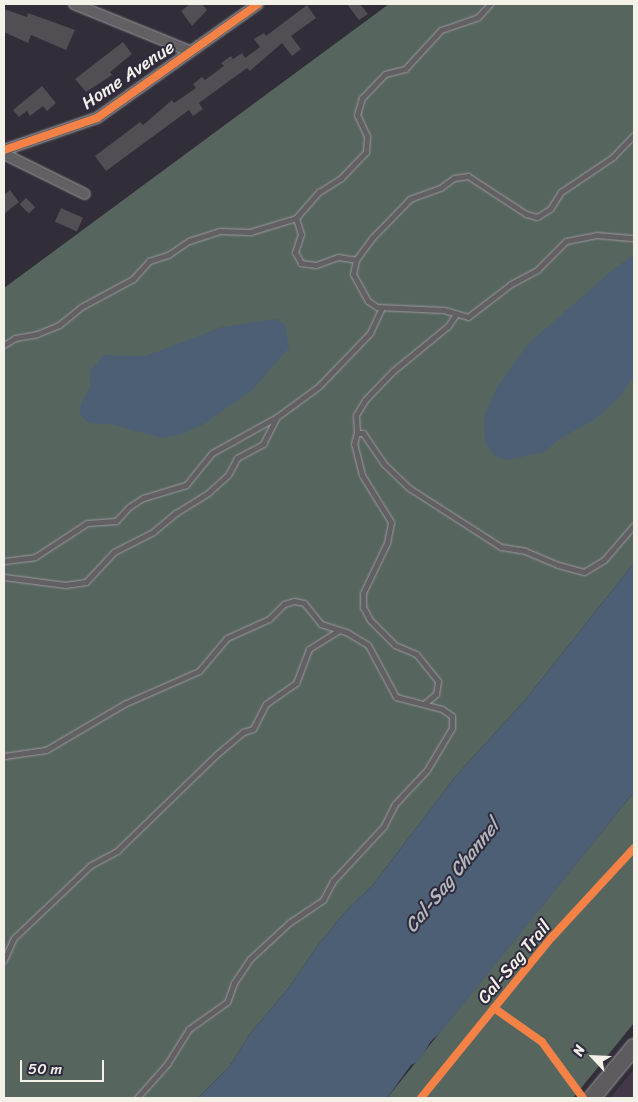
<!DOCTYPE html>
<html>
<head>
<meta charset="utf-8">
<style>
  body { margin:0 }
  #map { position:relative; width:638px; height:1102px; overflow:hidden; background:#312e39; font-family:Sriracha,sans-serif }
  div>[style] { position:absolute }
  .built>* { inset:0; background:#423848 }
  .green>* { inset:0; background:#57655f }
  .water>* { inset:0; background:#4d5f75 }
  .building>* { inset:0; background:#534d54; transform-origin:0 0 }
  .roads { filter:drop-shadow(0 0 1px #9a989b) drop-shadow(0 0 1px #9a989b) }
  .service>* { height:5px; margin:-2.5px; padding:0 2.5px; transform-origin:2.5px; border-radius:2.5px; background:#626063 }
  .minor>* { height:10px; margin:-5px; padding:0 5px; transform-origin:5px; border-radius:5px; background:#626063 }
  .primary>* { height:16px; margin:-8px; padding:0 8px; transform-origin:8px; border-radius:8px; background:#5f5c5f }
  .cycleway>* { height:8px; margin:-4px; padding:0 4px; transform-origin:4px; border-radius:4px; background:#f48246 }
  span { translate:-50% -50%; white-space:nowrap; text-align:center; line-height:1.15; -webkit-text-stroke:4px #2f2a3d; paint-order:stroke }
  .street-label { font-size:18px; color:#f4f1e8 }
  .water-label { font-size:19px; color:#b2b9bc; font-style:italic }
  .frame { position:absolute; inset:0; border:5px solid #f4f1e8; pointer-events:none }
  .north { position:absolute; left:568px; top:1032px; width:50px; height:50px; -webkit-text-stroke:4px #2f2a3d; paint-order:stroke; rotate:295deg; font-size:14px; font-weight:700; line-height:20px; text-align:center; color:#f4f1e8 }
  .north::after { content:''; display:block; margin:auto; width:18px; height:22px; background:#f4f1e8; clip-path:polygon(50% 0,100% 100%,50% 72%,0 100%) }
  .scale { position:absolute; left:20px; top:1060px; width:84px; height:22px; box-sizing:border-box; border:2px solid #f4f1e8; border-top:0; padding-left:6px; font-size:15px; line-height:18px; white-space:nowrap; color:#f4f1e8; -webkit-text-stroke:4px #2f2a3d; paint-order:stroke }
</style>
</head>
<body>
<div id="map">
  <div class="built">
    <i style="clip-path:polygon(634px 1069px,634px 1098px,610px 1098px)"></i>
  </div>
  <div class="green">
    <i style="clip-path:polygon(389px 4px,634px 4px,634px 563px,526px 699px,455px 777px,372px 886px,346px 911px,318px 945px,287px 990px,249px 1035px,230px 1066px,198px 1098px,4px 1098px,4px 288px)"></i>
    <i style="clip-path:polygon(634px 792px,634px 1023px,573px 1098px,387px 1098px)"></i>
  </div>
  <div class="water">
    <i style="clip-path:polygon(634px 255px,634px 375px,622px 395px,593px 421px,564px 436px,544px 452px,507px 460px,494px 456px,485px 442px,484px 416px,498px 385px,529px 343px,616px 267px)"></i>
    <i style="clip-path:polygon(276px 319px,285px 325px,289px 348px,252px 390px,204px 424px,182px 434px,162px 438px,110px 424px,89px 423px,80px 415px,81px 404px,90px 387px,90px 371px,104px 355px,146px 356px,222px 327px)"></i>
    <i style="clip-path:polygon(634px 563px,634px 792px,441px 1032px,431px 1041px,419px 1061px,411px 1065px,387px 1098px,198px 1098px,230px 1066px,249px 1035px,287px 990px,318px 945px,346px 911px,372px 886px,455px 777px,526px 699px)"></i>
  </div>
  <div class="building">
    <i style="clip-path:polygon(190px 4px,202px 4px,207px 10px,192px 26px,181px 11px)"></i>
    <i style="clip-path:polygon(347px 4px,360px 4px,368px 14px,359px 20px)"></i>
    <i style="clip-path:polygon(307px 5px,316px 18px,291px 36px,301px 49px,292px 56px,282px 43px,250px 71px,247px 68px,199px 103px,203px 109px,193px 116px,189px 110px,106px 171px,95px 156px,140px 122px,143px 125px,172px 100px,174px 103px,196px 88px,193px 84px,202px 77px,205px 80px,224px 66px,221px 63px,231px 56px,233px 59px,242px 53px,245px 58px,260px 47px,254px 39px,264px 33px,266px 36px)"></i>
    <i style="clip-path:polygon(4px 9px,27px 17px,28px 13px,75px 30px,66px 50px,31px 35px,28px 43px,4px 32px)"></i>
    <i style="clip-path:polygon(123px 42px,132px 54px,110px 72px,112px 75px,86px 92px,75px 79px)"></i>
    <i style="clip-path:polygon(42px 86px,56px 103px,47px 111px,43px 106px,30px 116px,27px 111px,19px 117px,13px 110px)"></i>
    <i style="clip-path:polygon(10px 190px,19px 202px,4px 214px,4px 195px)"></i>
    <i style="left:26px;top:198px;width:13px;height:9px;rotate:45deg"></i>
    <i style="left:61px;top:208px;width:24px;height:15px;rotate:24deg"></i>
  </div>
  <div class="roads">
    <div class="service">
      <i style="left:634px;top:135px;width:30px;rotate:134deg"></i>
      <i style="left:613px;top:157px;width:63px;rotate:146.1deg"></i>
      <i style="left:561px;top:192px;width:20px;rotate:123deg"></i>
      <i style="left:550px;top:209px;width:15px;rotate:148deg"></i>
      <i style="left:537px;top:217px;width:11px;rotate:-165deg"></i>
      <i style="left:526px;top:214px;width:69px;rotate:-146.8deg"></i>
      <i style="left:468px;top:176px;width:14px;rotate:172deg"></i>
      <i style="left:454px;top:178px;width:17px;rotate:144deg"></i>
      <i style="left:440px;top:188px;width:32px;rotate:160deg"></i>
      <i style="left:410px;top:199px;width:54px;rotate:134.3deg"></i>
      <i style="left:372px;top:238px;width:27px;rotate:126deg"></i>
      <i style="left:356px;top:260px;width:14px;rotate:102deg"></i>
      <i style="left:353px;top:274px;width:31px;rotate:61deg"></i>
      <i style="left:368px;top:301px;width:11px;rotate:34deg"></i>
      <i style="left:377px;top:307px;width:67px;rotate:2.6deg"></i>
      <i style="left:444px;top:310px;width:25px;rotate:16deg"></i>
      <i style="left:468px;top:317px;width:54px;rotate:-37.5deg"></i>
      <i style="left:511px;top:284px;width:30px;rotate:-28deg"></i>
      <i style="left:537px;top:270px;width:41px;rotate:-45deg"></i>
      <i style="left:566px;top:241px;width:31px;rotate:-11deg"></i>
      <i style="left:596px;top:235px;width:38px;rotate:5deg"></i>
      <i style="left:296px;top:218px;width:17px;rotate:73deg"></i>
      <i style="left:301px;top:234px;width:19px;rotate:108deg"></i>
      <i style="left:295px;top:252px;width:13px;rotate:61deg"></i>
      <i style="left:301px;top:263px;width:15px;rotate:8deg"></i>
      <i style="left:316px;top:265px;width:23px;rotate:-20deg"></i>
      <i style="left:338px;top:257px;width:18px;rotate:9deg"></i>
      <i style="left:4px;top:345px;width:13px;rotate:-32deg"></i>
      <i style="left:15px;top:338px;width:22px;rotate:-10deg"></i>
      <i style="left:37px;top:334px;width:24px;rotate:-22deg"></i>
      <i style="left:59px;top:325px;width:28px;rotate:-39deg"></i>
      <i style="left:81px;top:307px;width:59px;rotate:-28.3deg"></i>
      <i style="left:133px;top:279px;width:24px;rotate:-48deg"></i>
      <i style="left:149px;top:261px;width:20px;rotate:-18deg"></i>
      <i style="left:168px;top:255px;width:25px;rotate:-34deg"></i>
      <i style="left:189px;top:241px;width:32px;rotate:-18deg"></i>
      <i style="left:219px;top:231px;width:31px;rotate:2deg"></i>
      <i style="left:250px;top:232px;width:48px;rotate:-16.9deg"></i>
      <i style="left:296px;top:218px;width:35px;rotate:-49deg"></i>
      <i style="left:319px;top:192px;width:26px;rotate:-32deg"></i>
      <i style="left:341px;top:178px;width:36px;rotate:-46deg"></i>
      <i style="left:366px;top:152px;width:16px;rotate:-86deg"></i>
      <i style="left:367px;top:136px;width:23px;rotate:-115deg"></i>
      <i style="left:357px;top:115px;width:18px;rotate:-74deg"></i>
      <i style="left:362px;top:98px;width:33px;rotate:-46deg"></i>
      <i style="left:385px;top:74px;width:21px;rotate:-14deg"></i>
      <i style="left:405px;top:69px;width:53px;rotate:-47.3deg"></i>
      <i style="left:441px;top:30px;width:39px;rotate:-19deg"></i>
      <i style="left:478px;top:17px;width:18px;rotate:-47deg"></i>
      <i style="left:357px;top:433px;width:18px;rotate:-93deg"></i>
      <i style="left:356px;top:415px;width:17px;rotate:-59deg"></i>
      <i style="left:365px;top:400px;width:40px;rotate:-46deg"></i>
      <i style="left:393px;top:371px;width:71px;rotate:-39.3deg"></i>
      <i style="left:448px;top:326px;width:14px;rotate:-56deg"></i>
      <i style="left:4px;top:561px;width:31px;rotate:-7deg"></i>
      <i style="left:35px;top:557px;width:62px;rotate:-33.2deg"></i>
      <i style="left:87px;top:523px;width:29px;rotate:-4deg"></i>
      <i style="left:116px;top:521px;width:19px;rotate:-47deg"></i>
      <i style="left:129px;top:507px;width:17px;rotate:-33deg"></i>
      <i style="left:143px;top:498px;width:45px;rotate:-16.8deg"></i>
      <i style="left:186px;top:485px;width:41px;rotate:-50.9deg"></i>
      <i style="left:212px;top:453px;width:74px;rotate:-29deg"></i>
      <i style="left:277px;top:417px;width:52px;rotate:-36.4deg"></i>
      <i style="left:319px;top:386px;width:74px;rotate:-46.1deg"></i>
      <i style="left:370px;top:333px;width:26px;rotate:-65deg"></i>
      <i style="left:4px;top:577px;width:62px;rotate:7.5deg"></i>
      <i style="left:65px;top:585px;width:21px;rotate:-8deg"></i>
      <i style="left:86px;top:582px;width:41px;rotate:-47deg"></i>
      <i style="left:114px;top:552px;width:44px;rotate:-27.1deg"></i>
      <i style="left:153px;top:532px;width:30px;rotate:-40deg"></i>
      <i style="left:176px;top:513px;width:39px;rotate:-32deg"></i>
      <i style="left:209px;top:492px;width:25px;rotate:-42deg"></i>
      <i style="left:228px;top:475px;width:19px;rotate:-62deg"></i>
      <i style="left:237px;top:458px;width:30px;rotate:-28deg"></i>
      <i style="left:263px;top:444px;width:30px;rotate:-63deg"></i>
      <i style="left:424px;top:704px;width:16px;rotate:-40deg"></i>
      <i style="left:436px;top:694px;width:13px;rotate:-81deg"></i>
      <i style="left:438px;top:681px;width:35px;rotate:-129deg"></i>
      <i style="left:416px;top:654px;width:23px;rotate:-157deg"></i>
      <i style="left:395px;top:645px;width:35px;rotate:-135deg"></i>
      <i style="left:370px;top:620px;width:15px;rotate:-118deg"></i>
      <i style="left:363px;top:607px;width:14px;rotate:-90deg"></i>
      <i style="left:363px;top:593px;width:55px;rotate:-64.4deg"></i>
      <i style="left:387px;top:543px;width:21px;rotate:-79deg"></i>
      <i style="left:391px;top:522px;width:55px;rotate:-121.7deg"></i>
      <i style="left:362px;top:475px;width:32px;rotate:-104deg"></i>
      <i style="left:354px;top:444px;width:11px;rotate:-75deg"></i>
      <i style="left:357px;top:433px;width:6px"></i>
      <i style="left:363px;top:433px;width:37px;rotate:56deg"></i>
      <i style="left:384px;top:464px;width:35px;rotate:44deg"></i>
      <i style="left:409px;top:488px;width:109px;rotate:32.7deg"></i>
      <i style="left:501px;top:547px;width:24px;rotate:9deg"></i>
      <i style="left:525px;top:551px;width:36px;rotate:23deg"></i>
      <i style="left:558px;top:565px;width:27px;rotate:15deg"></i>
      <i style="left:584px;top:572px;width:23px;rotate:-31deg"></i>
      <i style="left:604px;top:560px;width:46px;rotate:-49.4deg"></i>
      <i style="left:4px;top:756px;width:42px;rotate:-8.1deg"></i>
      <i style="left:46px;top:750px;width:91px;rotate:-30.5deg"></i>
      <i style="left:124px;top:704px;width:82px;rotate:-23.7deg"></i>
      <i style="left:199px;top:671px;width:43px;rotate:-49.7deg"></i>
      <i style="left:227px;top:638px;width:46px;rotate:-24.3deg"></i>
      <i style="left:269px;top:619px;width:21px;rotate:-45deg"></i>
      <i style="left:284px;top:604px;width:10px;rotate:-17deg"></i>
      <i style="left:294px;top:601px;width:10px;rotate:11deg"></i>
      <i style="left:304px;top:603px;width:27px;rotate:51deg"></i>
      <i style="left:321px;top:624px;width:28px;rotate:18deg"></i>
      <i style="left:348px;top:633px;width:23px;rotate:31deg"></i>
      <i style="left:368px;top:645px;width:59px;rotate:61.7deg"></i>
      <i style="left:396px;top:697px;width:48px;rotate:14.6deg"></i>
      <i style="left:442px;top:709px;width:12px;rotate:35deg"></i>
      <i style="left:452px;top:716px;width:12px;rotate:90deg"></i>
      <i style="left:452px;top:728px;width:49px;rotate:120.8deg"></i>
      <i style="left:427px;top:770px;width:47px;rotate:133.3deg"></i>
      <i style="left:395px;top:804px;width:25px;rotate:117deg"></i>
      <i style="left:384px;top:826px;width:75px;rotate:132.8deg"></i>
      <i style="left:333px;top:881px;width:21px;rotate:118deg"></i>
      <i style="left:323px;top:900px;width:40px;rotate:146deg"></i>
      <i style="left:290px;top:922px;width:54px;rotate:137.2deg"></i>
      <i style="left:250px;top:959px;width:29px;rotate:124deg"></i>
      <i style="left:234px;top:983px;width:20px;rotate:110deg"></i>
      <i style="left:227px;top:1002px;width:47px;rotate:144.6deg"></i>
      <i style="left:189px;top:1029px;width:40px;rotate:122deg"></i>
      <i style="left:168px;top:1063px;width:47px;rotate:131.5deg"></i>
      <i style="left:4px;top:960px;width:24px;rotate:-66deg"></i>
      <i style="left:14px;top:938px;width:106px;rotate:-43.5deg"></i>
      <i style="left:91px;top:865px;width:30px;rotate:-28deg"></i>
      <i style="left:117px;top:851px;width:139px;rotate:-44.1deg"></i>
      <i style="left:217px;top:754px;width:34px;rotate:-40deg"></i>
      <i style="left:243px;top:732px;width:10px;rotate:-17deg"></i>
      <i style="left:253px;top:729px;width:28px;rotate:-63deg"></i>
      <i style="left:266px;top:704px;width:37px;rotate:-35deg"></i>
      <i style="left:296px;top:683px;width:36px;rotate:-69deg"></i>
      <i style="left:309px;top:649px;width:36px;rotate:-32deg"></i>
    </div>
    <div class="minor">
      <i style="left:74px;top:4px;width:124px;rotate:22.2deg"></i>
      <i style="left:4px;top:150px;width:98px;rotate:-19deg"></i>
      <i style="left:97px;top:118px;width:197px;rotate:-35.3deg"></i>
      <i style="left:4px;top:154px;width:90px;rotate:26.3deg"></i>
    </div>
    <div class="primary">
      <i style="left:592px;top:1098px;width:66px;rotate:-50.5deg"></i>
    </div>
  </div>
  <div class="cycleway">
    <i style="left:4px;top:150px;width:98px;rotate:-19deg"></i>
    <i style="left:97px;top:118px;width:197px;rotate:-35.3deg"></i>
    <i style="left:494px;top:1008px;width:59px;rotate:35.3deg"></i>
    <i style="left:542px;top:1042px;width:69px;rotate:53.8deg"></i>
    <i style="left:421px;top:1098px;width:208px;rotate:-50.9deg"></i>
    <i style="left:552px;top:937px;width:121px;rotate:-47.3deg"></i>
  </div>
  <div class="street-label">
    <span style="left:128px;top:75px;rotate:-34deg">Home Avenue</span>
    <span style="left:514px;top:962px;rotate:-50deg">Cal-Sag Trail</span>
  </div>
  <div class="water-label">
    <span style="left:452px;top:876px;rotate:-51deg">Cal-Sag Channel</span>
  </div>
  <div class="frame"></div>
  <div class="north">N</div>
  <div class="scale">50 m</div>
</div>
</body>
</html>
